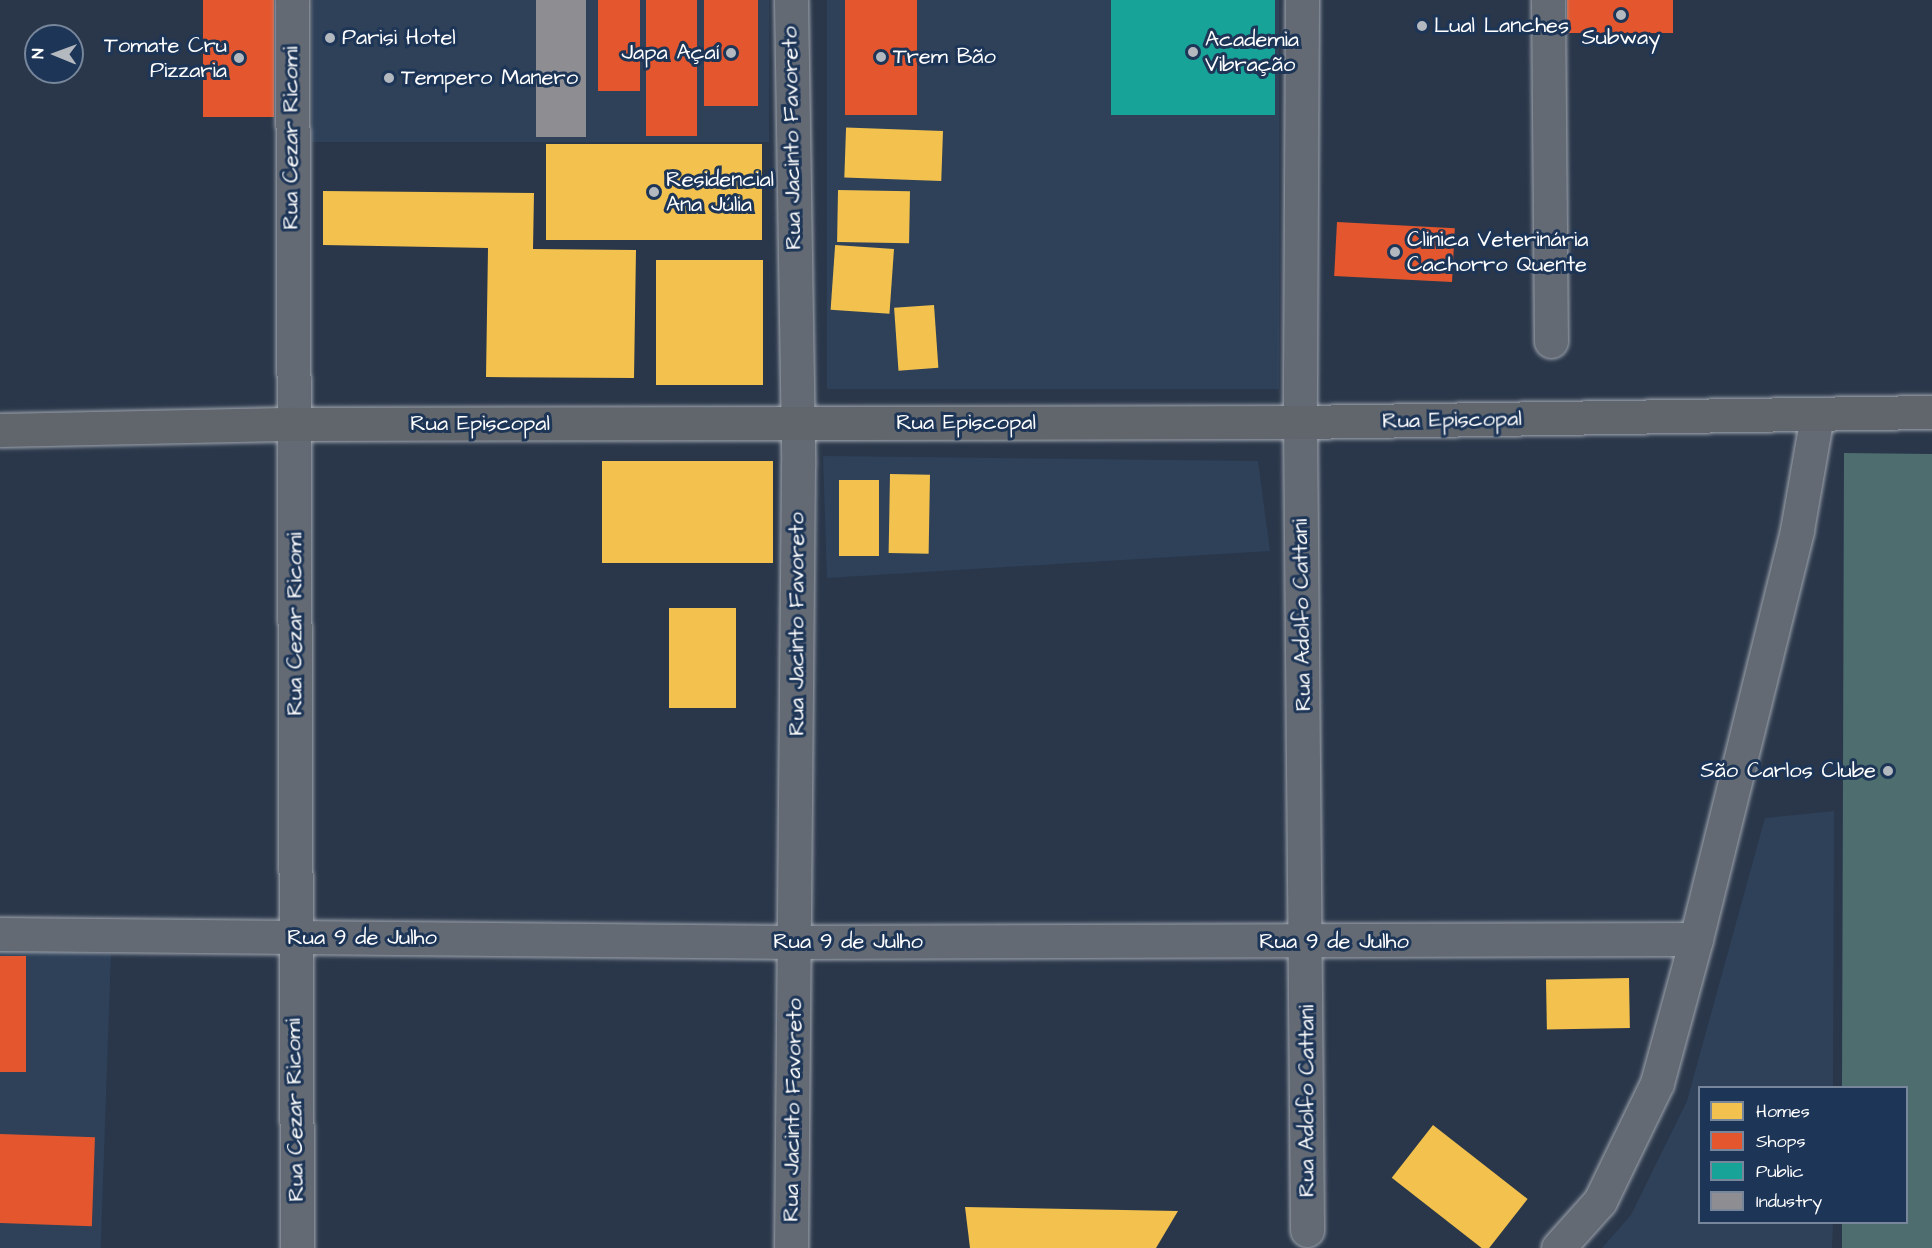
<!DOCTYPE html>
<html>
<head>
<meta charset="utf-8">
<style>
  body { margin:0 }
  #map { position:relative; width:1932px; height:1248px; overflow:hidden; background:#2a374a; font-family:"Architects Daughter",sans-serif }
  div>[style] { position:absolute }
  .built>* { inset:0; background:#2e4159; transform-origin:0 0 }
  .green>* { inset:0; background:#4d6d6f }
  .homes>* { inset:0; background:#f2c14e; transform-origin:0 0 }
  .shops>* { inset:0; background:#e4572e; transform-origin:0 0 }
  .public>* { inset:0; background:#17a398; transform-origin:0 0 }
  .industry>* { inset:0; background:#8d8d92; transform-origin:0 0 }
  .roads { filter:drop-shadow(0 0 2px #9fa5ae) drop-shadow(0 0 2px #9fa5ae) }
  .street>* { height:33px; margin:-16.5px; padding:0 16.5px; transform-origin:16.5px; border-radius:16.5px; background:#636a74 }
  .primary>* { height:33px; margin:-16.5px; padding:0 16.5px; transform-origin:16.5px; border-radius:16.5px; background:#60666c }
  .dots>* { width:16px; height:16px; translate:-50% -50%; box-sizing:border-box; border:3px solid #1d3557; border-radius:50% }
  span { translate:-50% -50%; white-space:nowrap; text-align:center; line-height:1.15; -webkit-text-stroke:6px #1d3557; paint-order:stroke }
  .poi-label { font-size:22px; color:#fff }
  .left { translate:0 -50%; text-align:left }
  .right { translate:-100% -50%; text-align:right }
  .street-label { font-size:22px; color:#fff }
  .legend { position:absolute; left:1698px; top:1086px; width:210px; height:138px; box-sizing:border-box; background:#1d3557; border:2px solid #77869a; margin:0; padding:8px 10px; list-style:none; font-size:18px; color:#fff }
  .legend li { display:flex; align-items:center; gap:12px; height:30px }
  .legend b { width:30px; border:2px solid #77869a }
  .north { position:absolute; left:24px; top:24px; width:60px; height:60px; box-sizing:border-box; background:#1d3557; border:2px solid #77869a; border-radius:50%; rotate:271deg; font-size:16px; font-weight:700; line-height:24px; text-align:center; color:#fff }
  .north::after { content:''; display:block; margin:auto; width:21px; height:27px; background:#b4b9c0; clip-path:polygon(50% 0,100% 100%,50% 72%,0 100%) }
</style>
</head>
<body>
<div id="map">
  <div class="built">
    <i style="left:312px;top:0;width:457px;height:142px"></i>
    <i style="left:827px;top:0;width:452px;height:389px"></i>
    <i style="clip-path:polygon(823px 456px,1258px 461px,1270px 551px,827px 578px)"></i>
    <i style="clip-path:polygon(1834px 811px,1833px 1087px,1700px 1088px,1700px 1222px,1833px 1223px,1832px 1248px,1602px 1248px,1631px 1215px,1687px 1101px,1765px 818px)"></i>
    <i style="left:0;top:950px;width:111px;height:298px;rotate:2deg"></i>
  </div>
  <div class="green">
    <i style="clip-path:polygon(1844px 453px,1932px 454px,1932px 1248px,1842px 1248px,1842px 1223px,1906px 1222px,1906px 1088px,1842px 1087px)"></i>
  </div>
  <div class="homes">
    <i style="left:943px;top:131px;width:50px;height:97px;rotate:92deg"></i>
    <i style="left:546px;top:144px;width:216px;height:96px"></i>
    <i style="left:838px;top:190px;width:72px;height:52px;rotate:1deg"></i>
    <i style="clip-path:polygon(323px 191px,534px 193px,533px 249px,636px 250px,634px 378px,486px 377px,488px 248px,323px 245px)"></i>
    <i style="left:894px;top:249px;width:65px;height:59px;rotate:94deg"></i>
    <i style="left:656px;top:260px;width:107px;height:125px"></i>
    <i style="left:934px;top:305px;width:63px;height:40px;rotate:86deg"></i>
    <i style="left:602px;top:461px;width:171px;height:102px"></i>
    <i style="left:890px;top:474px;width:40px;height:79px;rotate:1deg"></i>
    <i style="left:839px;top:480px;width:40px;height:76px"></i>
    <i style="left:669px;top:608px;width:67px;height:100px"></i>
    <i style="left:1629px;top:978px;width:50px;height:83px;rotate:89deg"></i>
    <i style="left:1433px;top:1125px;width:120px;height:67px;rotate:38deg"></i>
    <i style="clip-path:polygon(965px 1207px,1178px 1211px,1156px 1248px,970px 1248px)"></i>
  </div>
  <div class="shops">
    <i style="left:203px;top:0;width:71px;height:117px"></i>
    <i style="left:598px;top:0;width:42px;height:91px"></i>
    <i style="left:646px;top:0;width:51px;height:136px"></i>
    <i style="left:704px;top:0;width:54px;height:106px"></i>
    <i style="left:845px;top:0;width:72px;height:115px"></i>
    <i style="left:1567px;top:0;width:106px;height:33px"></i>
    <i style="left:1337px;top:222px;width:118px;height:54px;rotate:3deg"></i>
    <i style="left:0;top:956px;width:26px;height:116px"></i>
    <i style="left:0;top:1134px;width:95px;height:89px;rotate:2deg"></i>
  </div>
  <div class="public">
    <i style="left:1111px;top:0;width:164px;height:115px"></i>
  </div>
  <div class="industry">
    <i style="left:536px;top:0;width:50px;height:137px"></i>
  </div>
  <div class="roads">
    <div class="street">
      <i style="left:292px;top:0;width:1248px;rotate:89.77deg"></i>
      <i style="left:791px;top:0;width:465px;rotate:89.1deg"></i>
      <i style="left:798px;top:465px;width:783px;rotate:90.51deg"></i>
      <i style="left:1302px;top:0;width:422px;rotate:90.3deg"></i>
      <i style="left:1300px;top:422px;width:808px;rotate:89.5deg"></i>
      <i style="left:1548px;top:0;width:341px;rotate:89.5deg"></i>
      <i style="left:0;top:934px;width:795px;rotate:0.58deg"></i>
      <i style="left:795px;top:942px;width:901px;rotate:-0.19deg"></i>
      <i style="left:1558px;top:1248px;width:63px;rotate:-48.2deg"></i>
      <i style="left:1600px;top:1201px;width:131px;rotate:-64.2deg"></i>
      <i style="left:1657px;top:1083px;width:149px;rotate:-74.8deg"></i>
      <i style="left:1696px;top:939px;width:421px;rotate:-76.1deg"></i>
      <i style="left:1797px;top:530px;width:117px;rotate:-80.1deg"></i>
    </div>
    <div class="primary">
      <i style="left:0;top:430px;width:295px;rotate:-1.2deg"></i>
      <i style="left:295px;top:424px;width:1005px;rotate:-0.11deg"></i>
      <i style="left:1300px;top:422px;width:632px;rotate:-0.91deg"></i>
    </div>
  </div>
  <div class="dots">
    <i style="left:1621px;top:15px;background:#b4b9c0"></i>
    <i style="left:1422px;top:26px;background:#b4b9c0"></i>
    <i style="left:330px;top:38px;background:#b4b9c0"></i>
    <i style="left:1193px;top:52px;background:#b4b9c0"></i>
    <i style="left:731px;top:53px;background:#b4b9c0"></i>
    <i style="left:881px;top:57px;background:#b4b9c0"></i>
    <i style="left:239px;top:58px;background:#b4b9c0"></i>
    <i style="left:389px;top:78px;background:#b4b9c0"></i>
    <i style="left:654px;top:192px;background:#b4b9c0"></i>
    <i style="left:1395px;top:252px;background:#b4b9c0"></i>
    <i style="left:1888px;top:771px;background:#b4b9c0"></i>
  </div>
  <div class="poi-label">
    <span class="left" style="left:1434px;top:26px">Lual Lanches</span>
    <span class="left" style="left:342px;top:38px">Parisi Hotel</span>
    <span style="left:1621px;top:38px">Subway</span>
    <span class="left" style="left:1205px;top:52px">Academia<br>Vibração</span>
    <span class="right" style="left:227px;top:58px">Tomate Cru<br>Pizzaria</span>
    <span class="right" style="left:719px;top:53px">Japa Açaí</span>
    <span class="left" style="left:893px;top:57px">Trem Bão</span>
    <span class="left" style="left:401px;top:78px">Tempero Manero</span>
    <span class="left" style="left:666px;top:192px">Residencial<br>Ana Júlia</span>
    <span class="left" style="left:1407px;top:252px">Clinica Veterinária<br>Cachorro Quente</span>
    <span class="right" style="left:1876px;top:771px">São Carlos Clube</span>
  </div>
  <div class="street-label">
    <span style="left:291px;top:138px;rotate:-90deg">Rua Cezar Ricomi</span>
    <span style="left:792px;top:138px;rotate:-91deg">Rua Jacinto Favoreto</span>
    <span style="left:1452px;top:420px;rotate:-1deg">Rua Episcopal</span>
    <span style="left:966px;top:423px">Rua Episcopal</span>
    <span style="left:480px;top:424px">Rua Episcopal</span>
    <span style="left:1302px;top:615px;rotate:-91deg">Rua Adolfo Cattani</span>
    <span style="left:295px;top:624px;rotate:-90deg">Rua Cezar Ricomi</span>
    <span style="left:797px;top:624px;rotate:-90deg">Rua Jacinto Favoreto</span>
    <span style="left:362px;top:938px">Rua 9 de Julho</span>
    <span style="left:848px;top:942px">Rua 9 de Julho</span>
    <span style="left:1334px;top:942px">Rua 9 de Julho</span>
    <span style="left:1307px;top:1101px;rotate:-90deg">Rua Adolfo Cattani</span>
    <span style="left:295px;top:1110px;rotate:-91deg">Rua Cezar Ricomi</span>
    <span style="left:793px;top:1110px;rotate:-89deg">Rua Jacinto Favoreto</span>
  </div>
  <ul class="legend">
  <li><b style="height:16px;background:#f2c14e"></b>Homes</li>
  <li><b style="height:16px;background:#e4572e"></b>Shops</li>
  <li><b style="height:16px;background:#17a398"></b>Public</li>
  <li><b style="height:16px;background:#8d8d92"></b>Industry</li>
  </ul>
  <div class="north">N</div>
</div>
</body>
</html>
